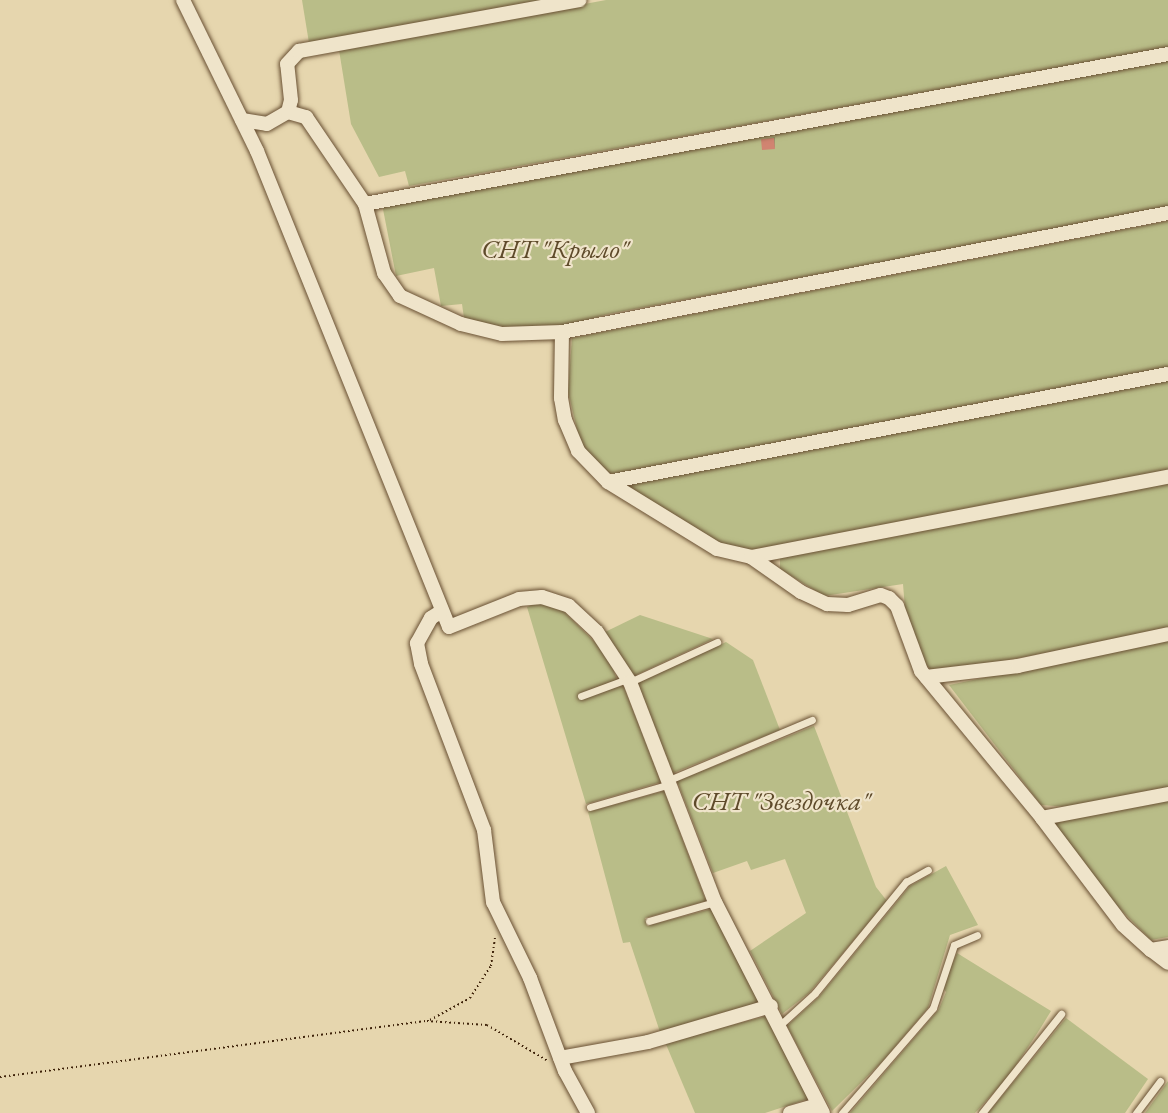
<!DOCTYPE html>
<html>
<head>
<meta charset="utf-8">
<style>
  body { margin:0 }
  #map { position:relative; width:1168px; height:1113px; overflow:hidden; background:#e6d6ae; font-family:"EB Garamond",serif }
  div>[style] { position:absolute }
  .green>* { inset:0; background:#b9bd88 }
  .shadow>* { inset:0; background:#0003 }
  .building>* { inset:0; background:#d18471; transform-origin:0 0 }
  .path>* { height:2px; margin-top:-1px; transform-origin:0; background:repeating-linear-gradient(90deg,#3f230a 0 1.5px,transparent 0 4.5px) }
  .roads { filter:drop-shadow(0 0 2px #695033) drop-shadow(0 0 2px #695033) }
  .lane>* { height:7px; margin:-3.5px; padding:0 3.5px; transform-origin:3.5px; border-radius:3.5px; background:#efe4ca }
  .street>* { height:14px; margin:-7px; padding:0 7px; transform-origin:7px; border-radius:7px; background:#efe4ca }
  span { translate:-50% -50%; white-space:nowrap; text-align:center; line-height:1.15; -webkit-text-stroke:4.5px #efe4ca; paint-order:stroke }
  .park-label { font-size:27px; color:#5e4a2a; font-style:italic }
</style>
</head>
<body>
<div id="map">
  <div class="green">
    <i style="clip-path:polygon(302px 0,557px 0,309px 43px)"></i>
    <i style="clip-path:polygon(606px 0,1168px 0,1168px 48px,409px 186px,405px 171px,379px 177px,351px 124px,339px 50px)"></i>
    <i style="clip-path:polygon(1168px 60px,1168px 208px,608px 314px,565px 326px,511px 329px,464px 318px,462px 304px,441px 306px,434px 268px,396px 276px,382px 204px)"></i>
    <i style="clip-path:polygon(1168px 221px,1168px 369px,623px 474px,605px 473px,584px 450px,579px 438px,568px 391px,572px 338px)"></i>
    <i style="clip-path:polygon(1168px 378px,1168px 471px,752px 552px,727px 547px,625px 486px)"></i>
    <i style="clip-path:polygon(1168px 481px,1168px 629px,936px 674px,923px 662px,905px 609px,903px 584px,824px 596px,780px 569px,780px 558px)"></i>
    <i style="clip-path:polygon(544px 600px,562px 610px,608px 655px,617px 680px,578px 694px,580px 699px,623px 685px,661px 782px,586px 804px,527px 607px)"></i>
    <i style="clip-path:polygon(640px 615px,713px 639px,634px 676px,605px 632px)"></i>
    <i style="clip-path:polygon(1168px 640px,1168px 788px,1069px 807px,1041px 805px,949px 685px)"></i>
    <i style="clip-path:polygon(726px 642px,753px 660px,780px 730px,673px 773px,636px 684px)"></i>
    <i style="clip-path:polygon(814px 726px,876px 887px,887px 901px,809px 993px,782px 1014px,750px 951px,806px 913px,785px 859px,751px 870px,747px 861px,713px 873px,677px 781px)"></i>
    <i style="clip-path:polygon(664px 791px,706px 901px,645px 918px,647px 926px,711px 909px,761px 1004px,661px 1035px,630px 942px,623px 943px,588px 812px)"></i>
    <i style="clip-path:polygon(1168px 799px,1168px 937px,1151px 940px,1104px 893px,1055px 823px)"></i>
    <i style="clip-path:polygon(946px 866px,978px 925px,950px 935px,928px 1008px,883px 1061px,832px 1111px,787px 1026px,818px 998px,910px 886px)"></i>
    <i style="clip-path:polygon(957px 953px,1051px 1011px,1040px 1029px,1008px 1077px,975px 1113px,850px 1113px,939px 1009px,946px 992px,942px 987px)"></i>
    <i style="clip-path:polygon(767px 1016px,808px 1099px,765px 1113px,695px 1113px,665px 1042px)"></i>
    <i style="clip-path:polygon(1066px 1018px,1148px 1079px,1125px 1113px,988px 1113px)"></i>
    <i style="clip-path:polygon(1168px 1081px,1168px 1113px,1145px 1113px)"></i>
  </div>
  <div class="shadow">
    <i style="clip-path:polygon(775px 137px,775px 148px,763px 140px,764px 139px)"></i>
  </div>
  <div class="building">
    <i style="left:774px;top:138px;width:11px;height:13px;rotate:85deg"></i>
  </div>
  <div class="path">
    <i style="left:430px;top:1020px;width:46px;rotate:-28.8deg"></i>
    <i style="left:470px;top:998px;width:38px;rotate:-57deg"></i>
    <i style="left:491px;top:966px;width:30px;rotate:-82deg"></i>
    <i style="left:0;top:1077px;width:431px;rotate:-7.5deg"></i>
    <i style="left:427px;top:1021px;width:60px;rotate:3.8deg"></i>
    <i style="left:487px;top:1025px;width:71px;rotate:30.5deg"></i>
  </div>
  <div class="roads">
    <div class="lane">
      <i style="left:630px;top:682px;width:96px;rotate:-24.7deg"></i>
      <i style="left:581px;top:696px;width:49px;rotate:-20.3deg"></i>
      <i style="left:669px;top:780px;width:155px;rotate:-22.8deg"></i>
      <i style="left:590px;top:807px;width:83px;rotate:-16deg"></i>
      <i style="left:649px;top:921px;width:69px;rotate:-16.1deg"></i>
      <i style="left:780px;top:1025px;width:47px;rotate:-42.4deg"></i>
      <i style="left:815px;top:993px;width:144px;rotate:-50.7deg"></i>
      <i style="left:906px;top:882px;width:25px;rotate:-29deg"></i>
      <i style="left:842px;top:1113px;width:139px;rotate:-49.1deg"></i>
      <i style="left:933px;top:1008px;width:66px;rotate:-71.6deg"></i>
      <i style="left:954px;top:945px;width:25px;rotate:-23deg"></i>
      <i style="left:982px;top:1113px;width:127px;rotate:-51.4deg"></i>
      <i style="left:1136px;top:1113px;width:40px;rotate:-53deg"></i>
    </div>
    <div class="street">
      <i style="left:183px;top:0;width:168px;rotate:63.9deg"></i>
      <i style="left:257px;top:151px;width:513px;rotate:68.03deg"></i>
      <i style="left:449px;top:627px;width:75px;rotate:-21.8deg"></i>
      <i style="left:519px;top:599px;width:23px;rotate:-5deg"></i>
      <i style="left:542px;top:597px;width:28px;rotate:18deg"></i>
      <i style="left:569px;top:606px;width:38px;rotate:43deg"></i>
      <i style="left:597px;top:632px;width:60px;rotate:56.6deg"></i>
      <i style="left:630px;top:682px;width:236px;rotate:68.9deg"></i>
      <i style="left:715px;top:902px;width:237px;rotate:62.9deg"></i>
      <i style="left:288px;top:112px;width:12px;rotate:-76deg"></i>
      <i style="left:291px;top:100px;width:36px;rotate:-96deg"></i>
      <i style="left:287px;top:64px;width:18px;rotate:-47deg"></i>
      <i style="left:299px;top:51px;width:285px;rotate:-10.3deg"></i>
      <i style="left:242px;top:120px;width:25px;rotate:9deg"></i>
      <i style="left:267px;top:124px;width:24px;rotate:-30deg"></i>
      <i style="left:288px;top:112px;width:19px;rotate:16deg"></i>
      <i style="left:306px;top:117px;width:105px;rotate:55.9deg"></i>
      <i style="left:365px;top:204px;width:72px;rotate:74.6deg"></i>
      <i style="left:384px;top:273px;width:28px;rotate:55deg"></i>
      <i style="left:400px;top:296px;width:67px;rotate:24.7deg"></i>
      <i style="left:461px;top:324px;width:42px;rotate:13.7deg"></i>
      <i style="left:502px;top:334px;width:60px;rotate:-1.9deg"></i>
      <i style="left:562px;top:332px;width:618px;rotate:-11.11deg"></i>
      <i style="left:365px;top:204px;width:817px;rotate:-10.58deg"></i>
      <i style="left:562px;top:332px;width:66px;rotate:90.9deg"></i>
      <i style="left:561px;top:398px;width:22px;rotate:80deg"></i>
      <i style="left:565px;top:420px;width:34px;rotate:67deg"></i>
      <i style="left:578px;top:451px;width:43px;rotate:45.9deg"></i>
      <i style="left:608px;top:482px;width:570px;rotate:-10.92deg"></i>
      <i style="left:608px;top:482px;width:128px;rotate:31.6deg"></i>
      <i style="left:717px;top:549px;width:35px;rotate:13deg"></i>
      <i style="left:751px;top:557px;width:425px;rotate:-10.9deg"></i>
      <i style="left:751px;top:557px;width:61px;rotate:35deg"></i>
      <i style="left:801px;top:592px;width:29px;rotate:25deg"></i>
      <i style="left:827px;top:604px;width:21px;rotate:3deg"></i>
      <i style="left:848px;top:605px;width:34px;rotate:-17deg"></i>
      <i style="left:881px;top:595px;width:9px;rotate:21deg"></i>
      <i style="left:889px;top:598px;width:11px;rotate:45deg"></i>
      <i style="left:897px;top:606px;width:69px;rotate:69.7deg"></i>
      <i style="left:921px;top:671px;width:190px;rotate:50.5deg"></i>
      <i style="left:1042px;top:818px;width:128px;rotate:-10.8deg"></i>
      <i style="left:442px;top:611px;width:13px;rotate:148deg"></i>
      <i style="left:431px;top:618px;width:29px;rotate:119deg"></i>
      <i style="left:417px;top:643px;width:21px;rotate:79deg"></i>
      <i style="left:421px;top:664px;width:178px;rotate:69.2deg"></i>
      <i style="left:484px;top:830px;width:73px;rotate:82.9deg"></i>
      <i style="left:493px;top:902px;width:85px;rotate:64deg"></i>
      <i style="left:530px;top:978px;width:99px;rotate:69.4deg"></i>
      <i style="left:565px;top:1071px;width:48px;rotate:61.3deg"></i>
      <i style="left:926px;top:677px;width:93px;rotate:-6.8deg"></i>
      <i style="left:1018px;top:666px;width:153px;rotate:-12deg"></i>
      <i style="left:1042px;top:818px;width:134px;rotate:52.9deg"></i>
      <i style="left:1123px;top:925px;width:38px;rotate:42deg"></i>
      <i style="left:1151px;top:950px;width:17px;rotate:-10deg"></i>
      <i style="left:1151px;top:950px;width:21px;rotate:37deg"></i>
      <i style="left:560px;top:1058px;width:89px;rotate:-10.3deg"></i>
      <i style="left:648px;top:1042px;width:128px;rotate:-16.3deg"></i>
      <i style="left:790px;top:1113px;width:29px;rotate:-16deg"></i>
    </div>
  </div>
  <div class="park-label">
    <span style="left:555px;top:249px">СНТ "Крыло"</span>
    <span style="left:781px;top:801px">СНТ "Звездочка"</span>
  </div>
</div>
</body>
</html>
